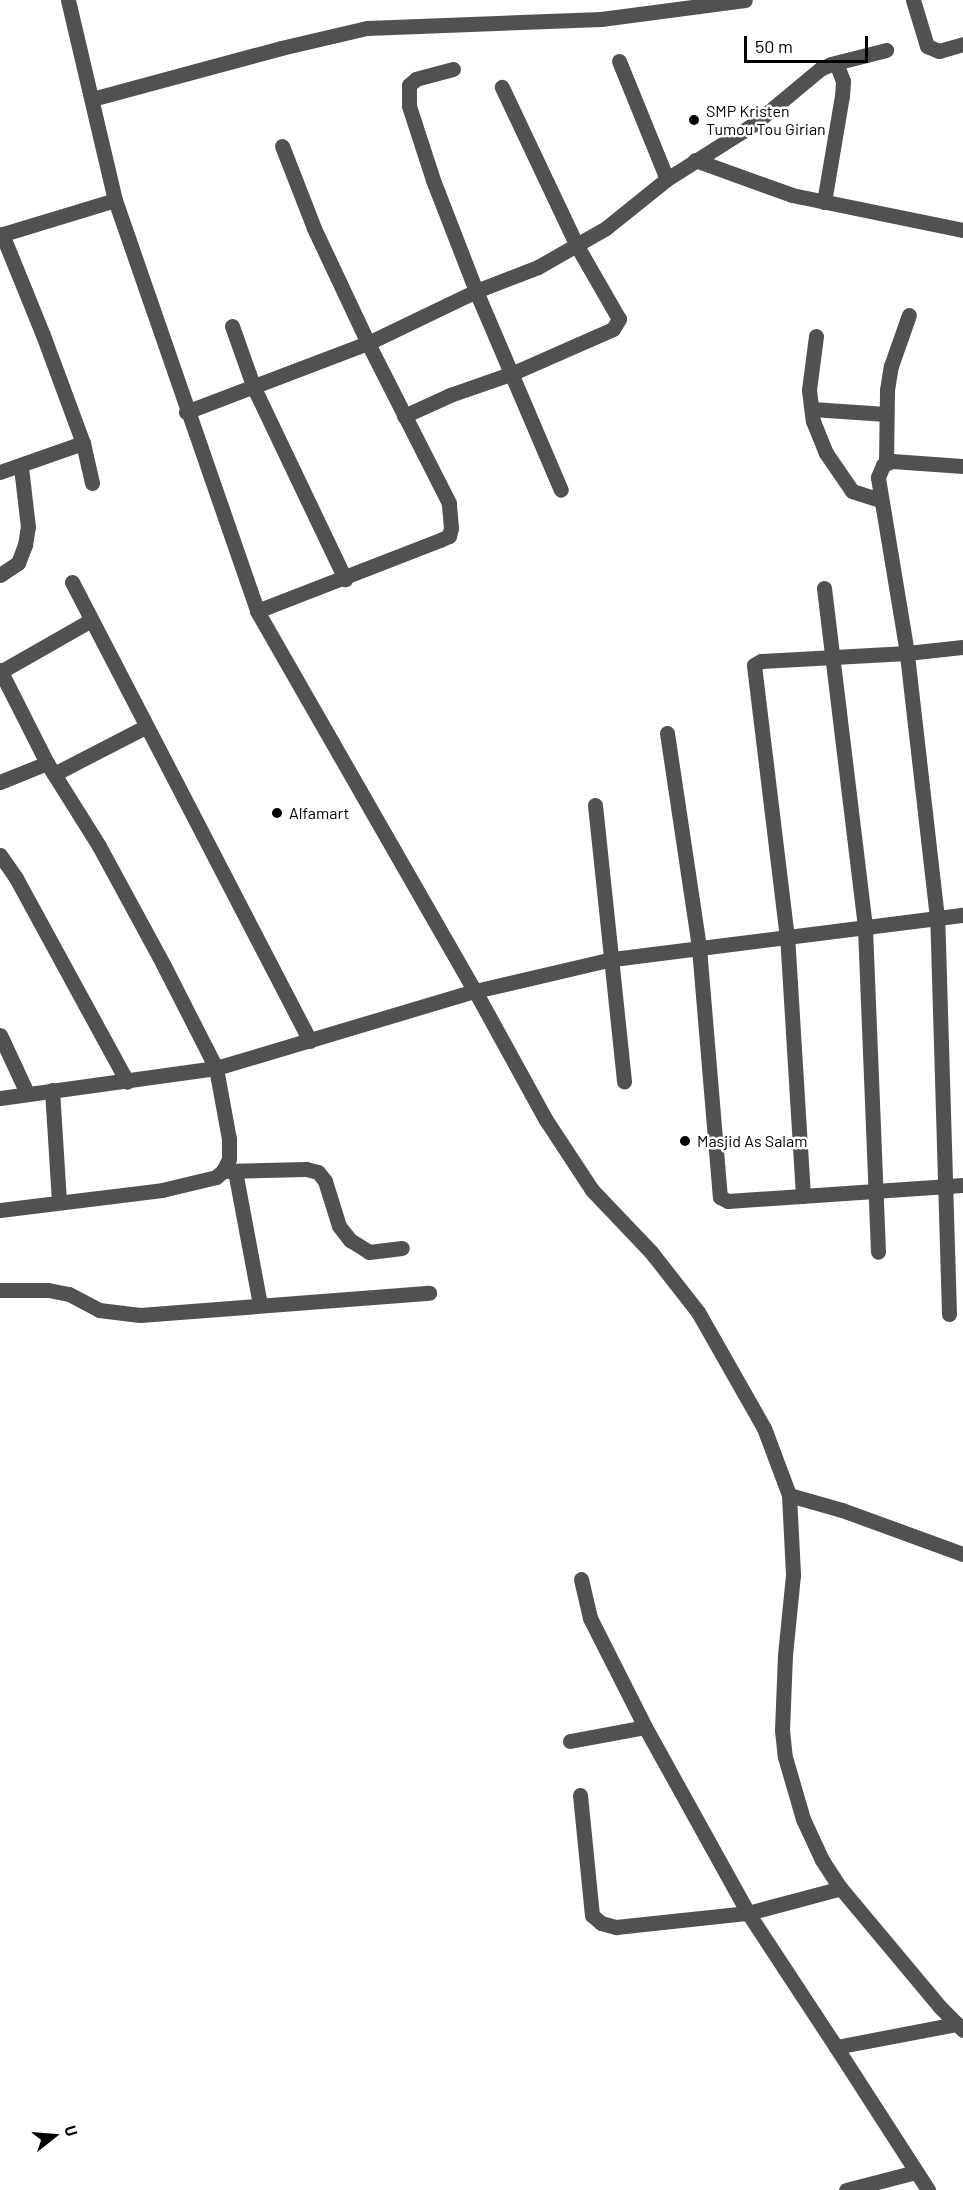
<!DOCTYPE html>
<html>
<head>
<meta charset="utf-8">
<style>
  body { margin:0 }
  #map { position:relative; width:963px; height:2190px; overflow:hidden; background:#fff; font-family:Barlow,sans-serif }
  div>[style] { position:absolute }
  .minor>* { height:15px; margin:-7.5px; padding:0 7.5px; transform-origin:7.5px; border-radius:7.5px; background:#515151 }
  .dots>* { width:16px; height:16px; translate:-50% -50%; box-sizing:border-box; border:3px solid #fff; border-radius:50% }
  span { translate:-50% -50%; white-space:nowrap; text-align:center; line-height:1.15; -webkit-text-stroke:5px #fff; paint-order:stroke }
  .poi-label { font-size:16px; color:#000 }
  .left { translate:0 -50%; text-align:left }
  .north { position:absolute; left:24px; top:2106px; width:60px; height:60px; -webkit-text-stroke:4px #fff; paint-order:stroke; rotate:73deg; font-size:16px; font-weight:700; line-height:24px; text-align:center; color:#000 }
  .north::after { content:''; display:block; margin:auto; width:21px; height:27px; background:#000; clip-path:polygon(50% 0,100% 100%,50% 72%,0 100%) }
  .scale { position:absolute; left:744px; top:36px; width:124px; height:27px; box-sizing:border-box; border:3px solid #000; border-top:0; padding-left:8px; font-size:18px; line-height:21px; white-space:nowrap; color:#000; -webkit-text-stroke:4px #fff; paint-order:stroke }
</style>
</head>
<body>
<div id="map">
  <div class="minor">
    <i style="left:68px;top:0;width:205px;rotate:76.8deg"></i>
    <i style="left:115px;top:200px;width:435px;rotate:70.9deg"></i>
    <i style="left:257px;top:611px;width:438px;rotate:60.2deg"></i>
    <i style="left:475px;top:991px;width:147px;rotate:61.2deg"></i>
    <i style="left:546px;top:1120px;width:84px;rotate:56.7deg"></i>
    <i style="left:592px;top:1190px;width:86px;rotate:46.4deg"></i>
    <i style="left:651px;top:1252px;width:76px;rotate:51.9deg"></i>
    <i style="left:698px;top:1312px;width:133px;rotate:60.4deg"></i>
    <i style="left:764px;top:1428px;width:72px;rotate:69.5deg"></i>
    <i style="left:789px;top:1495px;width:80px;rotate:87.1deg"></i>
    <i style="left:793px;top:1575px;width:80px;rotate:95.7deg"></i>
    <i style="left:785px;top:1655px;width:75px;rotate:92.3deg"></i>
    <i style="left:782px;top:1730px;width:27px;rotate:84deg"></i>
    <i style="left:785px;top:1757px;width:65px;rotate:73.8deg"></i>
    <i style="left:803px;top:1819px;width:45px;rotate:65.1deg"></i>
    <i style="left:822px;top:1860px;width:30px;rotate:57deg"></i>
    <i style="left:838px;top:1885px;width:160px;rotate:50.1deg"></i>
    <i style="left:941px;top:2008px;width:31px;rotate:45deg"></i>
    <i style="left:913px;top:0;width:48px;rotate:73.1deg"></i>
    <i style="left:927px;top:46px;width:13px;rotate:23deg"></i>
    <i style="left:939px;top:51px;width:25px;rotate:-16deg"></i>
    <i style="left:619px;top:61px;width:127px;rotate:67.9deg"></i>
    <i style="left:453px;top:69px;width:38px;rotate:165deg"></i>
    <i style="left:416px;top:79px;width:9px;rotate:139deg"></i>
    <i style="left:409px;top:85px;width:21px;rotate:90deg"></i>
    <i style="left:409px;top:106px;width:78px;rotate:72deg"></i>
    <i style="left:433px;top:180px;width:119px;rotate:68.8deg"></i>
    <i style="left:476px;top:291px;width:216px;rotate:66.9deg"></i>
    <i style="left:92px;top:99px;width:196px;rotate:-15.1deg"></i>
    <i style="left:281px;top:48px;width:88px;rotate:-13.1deg"></i>
    <i style="left:367px;top:28px;width:234px;rotate:-2.2deg"></i>
    <i style="left:601px;top:19px;width:145px;rotate:-7.5deg"></i>
    <i style="left:695px;top:160px;width:103px;rotate:19.8deg"></i>
    <i style="left:792px;top:195px;width:175px;rotate:11.6deg"></i>
    <i style="left:824px;top:202px;width:108px;rotate:-80.4deg"></i>
    <i style="left:842px;top:96px;width:15px;rotate:-86deg"></i>
    <i style="left:843px;top:81px;width:19px;rotate:-111deg"></i>
    <i style="left:2px;top:234px;width:109px;rotate:67.9deg"></i>
    <i style="left:43px;top:335px;width:115px;rotate:69.7deg"></i>
    <i style="left:83px;top:443px;width:41px;rotate:77.3deg"></i>
    <i style="left:0;top:235px;width:120px;rotate:-16.9deg"></i>
    <i style="left:232px;top:326px;width:66px;rotate:70.5deg"></i>
    <i style="left:254px;top:388px;width:212px;rotate:64.5deg"></i>
    <i style="left:816px;top:336px;width:54px;rotate:97.4deg"></i>
    <i style="left:809px;top:390px;width:31px;rotate:83deg"></i>
    <i style="left:813px;top:421px;width:35px;rotate:68deg"></i>
    <i style="left:826px;top:453px;width:46px;rotate:55.6deg"></i>
    <i style="left:852px;top:491px;width:29px;rotate:18deg"></i>
    <i style="left:812px;top:409px;width:74px;rotate:3.9deg"></i>
    <i style="left:186px;top:412px;width:195px;rotate:-20.8deg"></i>
    <i style="left:368px;top:343px;width:120px;rotate:-25.7deg"></i>
    <i style="left:476px;top:291px;width:66px;rotate:-21.2deg"></i>
    <i style="left:538px;top:267px;width:78px;rotate:-29.8deg"></i>
    <i style="left:606px;top:228px;width:78px;rotate:-38.8deg"></i>
    <i style="left:667px;top:179px;width:103px;rotate:-32.3deg"></i>
    <i style="left:754px;top:124px;width:86px;rotate:-39.8deg"></i>
    <i style="left:820px;top:69px;width:12px;rotate:-24deg"></i>
    <i style="left:831px;top:64px;width:57px;rotate:-14.3deg"></i>
    <i style="left:404px;top:416px;width:51px;rotate:-24.5deg"></i>
    <i style="left:450px;top:395px;width:67px;rotate:-19.2deg"></i>
    <i style="left:513px;top:373px;width:109px;rotate:-23.7deg"></i>
    <i style="left:613px;top:329px;width:12px;rotate:-59deg"></i>
    <i style="left:619px;top:319px;width:84px;rotate:-119.9deg"></i>
    <i style="left:577px;top:246px;width:176px;rotate:-115.3deg"></i>
    <i style="left:886px;top:463px;width:73px;rotate:-89.2deg"></i>
    <i style="left:887px;top:390px;width:24px;rotate:-81deg"></i>
    <i style="left:891px;top:366px;width:54px;rotate:-70.6deg"></i>
    <i style="left:0;top:472px;width:88px;rotate:-19.3deg"></i>
    <i style="left:0;top:575px;width:22px;rotate:-34deg"></i>
    <i style="left:18px;top:563px;width:19px;rotate:-69deg"></i>
    <i style="left:25px;top:545px;width:18px;rotate:-81deg"></i>
    <i style="left:28px;top:527px;width:60px;rotate:-96.7deg"></i>
    <i style="left:72px;top:582px;width:517px;rotate:62.59deg"></i>
    <i style="left:824px;top:588px;width:342px;rotate:83.1deg"></i>
    <i style="left:865px;top:928px;width:324px;rotate:87.7deg"></i>
    <i style="left:257px;top:611px;width:196px;rotate:-21.2deg"></i>
    <i style="left:440px;top:540px;width:10px;rotate:-24deg"></i>
    <i style="left:449px;top:536px;width:8px;rotate:-76deg"></i>
    <i style="left:451px;top:528px;width:25px;rotate:-95deg"></i>
    <i style="left:449px;top:503px;width:179px;rotate:-116.9deg"></i>
    <i style="left:368px;top:343px;width:127px;rotate:-115.2deg"></i>
    <i style="left:314px;top:228px;width:88px;rotate:-111.3deg"></i>
    <i style="left:0;top:670px;width:104px;rotate:63.2deg"></i>
    <i style="left:47px;top:763px;width:98px;rotate:57.9deg"></i>
    <i style="left:99px;top:846px;width:134px;rotate:61.5deg"></i>
    <i style="left:163px;top:964px;width:117px;rotate:63deg"></i>
    <i style="left:216px;top:1068px;width:218px;rotate:172.1deg"></i>
    <i style="left:0;top:672px;width:105px;rotate:-29.7deg"></i>
    <i style="left:667px;top:733px;width:217px;rotate:81.5deg"></i>
    <i style="left:699px;top:948px;width:250px;rotate:85.2deg"></i>
    <i style="left:720px;top:1197px;width:9px;rotate:27deg"></i>
    <i style="left:728px;top:1201px;width:236px;rotate:-3.9deg"></i>
    <i style="left:54px;top:774px;width:102px;rotate:-27.3deg"></i>
    <i style="left:0;top:782px;width:51px;rotate:-22deg"></i>
    <i style="left:595px;top:805px;width:278px;rotate:84deg"></i>
    <i style="left:0;top:855px;width:28px;rotate:55deg"></i>
    <i style="left:16px;top:878px;width:232px;rotate:61.4deg"></i>
    <i style="left:0;top:1035px;width:64px;rotate:65deg"></i>
    <i style="left:52px;top:1090px;width:112px;rotate:86.4deg"></i>
    <i style="left:223px;top:1171px;width:83px;rotate:-1.4deg"></i>
    <i style="left:306px;top:1169px;width:12px;rotate:14deg"></i>
    <i style="left:318px;top:1172px;width:11px;rotate:52deg"></i>
    <i style="left:325px;top:1181px;width:47px;rotate:72.7deg"></i>
    <i style="left:339px;top:1226px;width:18px;rotate:52deg"></i>
    <i style="left:350px;top:1240px;width:22px;rotate:32deg"></i>
    <i style="left:369px;top:1252px;width:33px;rotate:-7deg"></i>
    <i style="left:235px;top:1171px;width:136px;rotate:79.4deg"></i>
    <i style="left:803px;top:1196px;width:258px;rotate:-93.5deg"></i>
    <i style="left:787px;top:938px;width:275px;rotate:-96.9deg"></i>
    <i style="left:754px;top:665px;width:8px;rotate:-30deg"></i>
    <i style="left:761px;top:661px;width:146px;rotate:-3.1deg"></i>
    <i style="left:907px;top:653px;width:56px;rotate:-6.1deg"></i>
    <i style="left:0;top:1210px;width:163px;rotate:-7deg"></i>
    <i style="left:162px;top:1190px;width:56px;rotate:-13.5deg"></i>
    <i style="left:216px;top:1177px;width:9px;rotate:-41deg"></i>
    <i style="left:223px;top:1171px;width:13px;rotate:-63deg"></i>
    <i style="left:229px;top:1159px;width:20px;rotate:-90deg"></i>
    <i style="left:229px;top:1139px;width:72px;rotate:-100.4deg"></i>
    <i style="left:216px;top:1068px;width:270px;rotate:-16.6deg"></i>
    <i style="left:475px;top:991px;width:142px;rotate:-13.1deg"></i>
    <i style="left:613px;top:959px;width:353px;rotate:-7.2deg"></i>
    <i style="left:0;top:1290px;width:48px"></i>
    <i style="left:48px;top:1290px;width:21px;rotate:11deg"></i>
    <i style="left:69px;top:1294px;width:34px;rotate:28deg"></i>
    <i style="left:99px;top:1310px;width:41px;rotate:7deg"></i>
    <i style="left:140px;top:1315px;width:290px;rotate:-4.4deg"></i>
    <i style="left:949px;top:1314px;width:396px;rotate:-91.7deg"></i>
    <i style="left:937px;top:918px;width:267px;rotate:-96.5deg"></i>
    <i style="left:907px;top:653px;width:178px;rotate:-99.4deg"></i>
    <i style="left:878px;top:477px;width:13px;rotate:-67deg"></i>
    <i style="left:883px;top:465px;width:10px;rotate:-24deg"></i>
    <i style="left:892px;top:461px;width:71px;rotate:4deg"></i>
    <i style="left:789px;top:1495px;width:55px;rotate:15.8deg"></i>
    <i style="left:842px;top:1510px;width:129px;rotate:20deg"></i>
    <i style="left:581px;top:1579px;width:40px;rotate:77deg"></i>
    <i style="left:590px;top:1618px;width:122px;rotate:63.2deg"></i>
    <i style="left:645px;top:1727px;width:213px;rotate:61deg"></i>
    <i style="left:748px;top:1913px;width:160px;rotate:56.7deg"></i>
    <i style="left:836px;top:2047px;width:123px;rotate:-10.8deg"></i>
    <i style="left:570px;top:1741px;width:76px;rotate:-10.6deg"></i>
    <i style="left:580px;top:1795px;width:121px;rotate:84.3deg"></i>
    <i style="left:592px;top:1915px;width:12px;rotate:42deg"></i>
    <i style="left:601px;top:1923px;width:16px;rotate:15deg"></i>
    <i style="left:616px;top:1927px;width:133px;rotate:-6.1deg"></i>
    <i style="left:748px;top:1913px;width:96px;rotate:-15deg"></i>
    <i style="left:836px;top:2047px;width:170px;rotate:57.2deg"></i>
    <i style="left:846px;top:2190px;width:72px;rotate:-14.4deg"></i>
  </div>
  <div class="dots">
    <i style="left:694px;top:120px;background:#000"></i>
    <i style="left:277px;top:813px;background:#000"></i>
    <i style="left:685px;top:1141px;background:#000"></i>
  </div>
  <div class="poi-label">
    <span class="left" style="left:706px;top:120px">SMP Kristen<br>Tumou Tou Girian</span>
    <span class="left" style="left:289px;top:813px">Alfamart</span>
    <span class="left" style="left:697px;top:1141px">Masjid As Salam</span>
  </div>
  <div class="north">U</div>
  <div class="scale">50 m</div>
</div>
</body>
</html>
